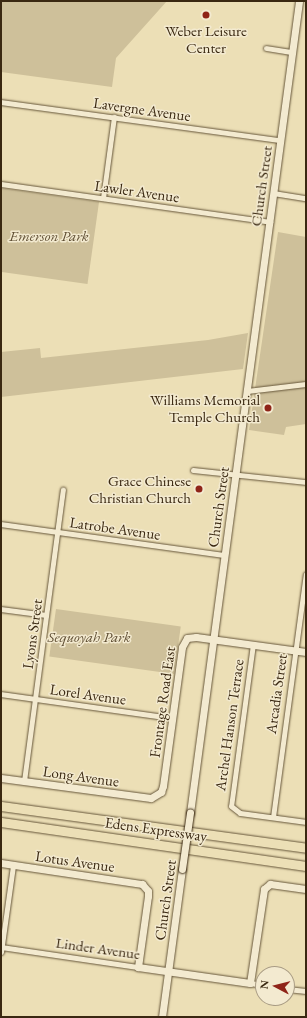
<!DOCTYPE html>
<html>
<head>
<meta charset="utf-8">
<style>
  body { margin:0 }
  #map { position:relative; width:307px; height:1018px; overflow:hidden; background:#ecdfb6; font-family:"EB Garamond",serif }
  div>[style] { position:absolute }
  .green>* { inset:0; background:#cec09a; transform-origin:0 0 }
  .roads { filter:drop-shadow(0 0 1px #66563a) drop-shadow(0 0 1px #66563a) }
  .street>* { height:5px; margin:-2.5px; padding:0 2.5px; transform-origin:2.5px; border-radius:2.5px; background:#f3ead0 }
  .secondary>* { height:7px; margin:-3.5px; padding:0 3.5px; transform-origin:3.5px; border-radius:3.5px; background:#f3ead0 }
  .highway>* { height:9px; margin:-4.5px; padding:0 4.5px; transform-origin:4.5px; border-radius:4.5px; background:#ecdfb6 }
  .bridges { filter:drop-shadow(0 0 1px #3a2811) drop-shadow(0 0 1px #3a2811) }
  .secondary-bridge>* { height:7px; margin:-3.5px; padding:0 3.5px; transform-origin:3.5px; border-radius:3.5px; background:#f3ead0 }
  .dots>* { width:11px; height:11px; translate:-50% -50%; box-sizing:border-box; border:2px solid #f3ead0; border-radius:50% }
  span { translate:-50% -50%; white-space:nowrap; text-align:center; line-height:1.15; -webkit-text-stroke:3px #f3ead0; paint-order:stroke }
  .poi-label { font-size:15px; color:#3a2811 }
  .right { translate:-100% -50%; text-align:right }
  .street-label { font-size:15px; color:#3a2811 }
  .park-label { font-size:15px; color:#5f4e33; font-style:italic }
  .frame { position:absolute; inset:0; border:2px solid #3a2811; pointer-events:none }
  .north { position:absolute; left:255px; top:966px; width:40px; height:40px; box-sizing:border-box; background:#f3ead0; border:1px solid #a99c84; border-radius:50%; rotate:277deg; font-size:11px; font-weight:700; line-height:16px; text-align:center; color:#3a2811 }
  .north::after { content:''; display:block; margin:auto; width:14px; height:18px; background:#8f2418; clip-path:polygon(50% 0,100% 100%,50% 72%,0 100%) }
</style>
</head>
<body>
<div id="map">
  <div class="green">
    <i style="clip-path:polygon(1px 1px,167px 1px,116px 58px,112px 87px,1px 72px)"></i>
    <i style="left:1px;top:188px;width:99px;height:83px;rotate:8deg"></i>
    <i style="clip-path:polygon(278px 232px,306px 237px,306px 424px,286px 427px,284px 435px,249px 430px)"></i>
    <i style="clip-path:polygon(248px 333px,243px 369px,1px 397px,1px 352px,40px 348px,41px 358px,208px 340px)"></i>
    <i style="left:56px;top:609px;width:126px;height:48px;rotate:8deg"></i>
  </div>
  <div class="roads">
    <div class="street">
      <i style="left:266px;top:48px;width:26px;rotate:9deg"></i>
      <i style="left:1px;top:102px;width:282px;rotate:7.8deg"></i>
      <i style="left:1px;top:184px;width:272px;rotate:8deg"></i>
      <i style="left:273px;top:193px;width:33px;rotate:9deg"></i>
      <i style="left:103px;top:198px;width:82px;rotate:-82.3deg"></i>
      <i style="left:247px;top:391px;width:59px;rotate:-6.8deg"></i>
      <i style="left:193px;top:470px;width:114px;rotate:6.1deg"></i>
      <i style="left:1px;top:524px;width:226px;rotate:7.9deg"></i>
      <i style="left:1px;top:609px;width:45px;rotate:7.6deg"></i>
      <i style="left:253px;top:644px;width:163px;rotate:97.7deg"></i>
      <i style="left:231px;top:806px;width:11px;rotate:38deg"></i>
      <i style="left:240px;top:813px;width:67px;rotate:7.8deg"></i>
      <i style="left:1px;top:694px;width:173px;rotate:8deg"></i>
      <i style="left:24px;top:781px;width:294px;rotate:-82.4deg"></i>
      <i style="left:273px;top:817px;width:245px;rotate:-82.3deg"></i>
      <i style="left:1px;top:947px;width:138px;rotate:8.3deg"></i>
      <i style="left:1px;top:952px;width:88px;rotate:-82.1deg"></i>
      <i style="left:250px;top:983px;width:13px;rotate:9deg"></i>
      <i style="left:287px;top:989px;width:19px;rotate:6deg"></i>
    </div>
    <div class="secondary">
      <i style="left:1px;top:778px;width:151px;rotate:7.6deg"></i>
      <i style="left:151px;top:798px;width:12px;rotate:-31deg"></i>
      <i style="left:161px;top:792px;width:6px;rotate:-72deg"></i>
      <i style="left:163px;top:786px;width:140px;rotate:-82.2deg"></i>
      <i style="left:182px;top:647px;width:10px;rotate:-61deg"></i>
      <i style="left:187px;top:638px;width:9px;rotate:-6deg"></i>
      <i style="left:196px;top:637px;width:111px;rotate:7.8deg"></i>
      <i style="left:190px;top:813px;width:819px;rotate:-82.35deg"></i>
      <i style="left:1px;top:863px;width:143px;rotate:8.5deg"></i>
      <i style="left:142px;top:884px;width:9px;rotate:49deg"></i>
      <i style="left:148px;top:891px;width:5px;rotate:90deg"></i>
      <i style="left:148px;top:896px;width:72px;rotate:98deg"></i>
      <i style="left:138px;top:967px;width:113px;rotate:8.1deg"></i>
      <i style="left:250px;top:983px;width:95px;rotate:-81.5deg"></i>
      <i style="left:264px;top:889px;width:8px;rotate:-40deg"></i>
      <i style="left:270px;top:884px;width:36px;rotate:8deg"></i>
      <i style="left:162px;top:1017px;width:149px;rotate:-82.3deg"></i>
    </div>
    <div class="highway">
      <i style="left:1px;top:806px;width:308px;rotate:7.8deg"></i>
      <i style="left:1px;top:822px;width:308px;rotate:8.2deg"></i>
    </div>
  </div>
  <div class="bridges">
    <div class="secondary-bridge">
      <i style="left:182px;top:869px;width:57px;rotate:-81.9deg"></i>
    </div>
  </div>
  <div class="dots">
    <i style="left:206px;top:15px;background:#8f2418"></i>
    <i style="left:268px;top:408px;background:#8f2418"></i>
    <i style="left:199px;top:489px;background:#8f2418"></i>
  </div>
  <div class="poi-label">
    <span style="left:206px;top:39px">Weber Leisure<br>Center</span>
    <span class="right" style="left:260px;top:408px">Williams Memorial<br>Temple Church</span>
    <span class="right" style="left:191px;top:489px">Grace Chinese<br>Christian Church</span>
  </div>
  <div class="street-label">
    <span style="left:142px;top:109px;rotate:8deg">Lavergne Avenue</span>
    <span style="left:261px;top:186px;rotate:-82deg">Church Street</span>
    <span style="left:137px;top:191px;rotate:8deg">Lawler Avenue</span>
    <span style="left:218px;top:507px;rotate:-82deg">Church Street</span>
    <span style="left:115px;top:528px;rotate:8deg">Latrobe Avenue</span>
    <span style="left:32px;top:634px;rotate:-82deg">Lyons Street</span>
    <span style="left:88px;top:694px;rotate:8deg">Lorel Avenue</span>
    <span style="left:276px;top:694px;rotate:-82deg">Arcadia Street</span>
    <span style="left:162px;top:702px;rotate:-82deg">Frontage Road East</span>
    <span style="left:229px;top:725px;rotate:-82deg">Archel Hanson Terrace</span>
    <span style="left:81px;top:776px;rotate:8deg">Long Avenue</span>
    <span style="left:156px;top:829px;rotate:8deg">Edens Expressway</span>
    <span style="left:75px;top:861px;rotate:8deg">Lotus Avenue</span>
    <span style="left:165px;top:900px;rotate:-82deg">Church Street</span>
    <span style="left:98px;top:948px;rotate:8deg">Linder Avenue</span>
  </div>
  <div class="park-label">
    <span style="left:49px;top:236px">Emerson Park</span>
    <span style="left:89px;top:637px">Sequoyah Park</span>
  </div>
  <div class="frame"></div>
  <div class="north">N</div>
</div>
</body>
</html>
